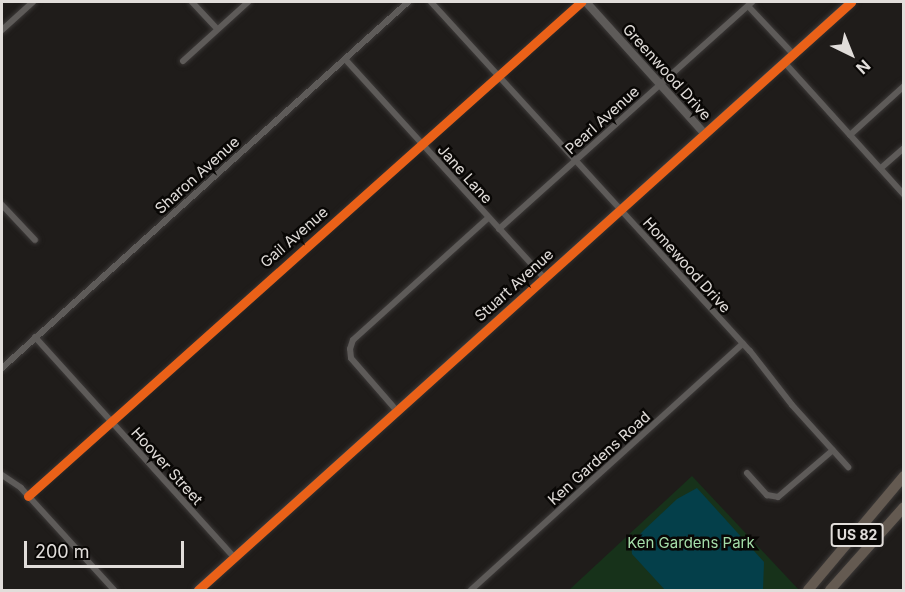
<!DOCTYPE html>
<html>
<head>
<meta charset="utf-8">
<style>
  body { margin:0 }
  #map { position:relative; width:905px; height:592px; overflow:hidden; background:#1f1c1a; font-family:Inter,sans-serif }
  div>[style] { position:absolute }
  .green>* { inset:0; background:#17321a }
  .water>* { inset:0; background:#043f4a }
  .roads { filter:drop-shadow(0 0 2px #3c3938) drop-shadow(0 0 2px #3c3938) }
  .minor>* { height:6px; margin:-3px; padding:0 3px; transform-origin:3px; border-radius:3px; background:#5e5b59 }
  .tertiary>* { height:8px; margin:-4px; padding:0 4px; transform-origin:4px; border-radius:4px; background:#5e5b59 }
  .motorway>* { height:10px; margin:-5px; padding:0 5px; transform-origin:5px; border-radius:5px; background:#645a51 }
  .cycleway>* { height:9px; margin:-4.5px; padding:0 4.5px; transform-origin:4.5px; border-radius:4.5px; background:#ea6118 }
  span { translate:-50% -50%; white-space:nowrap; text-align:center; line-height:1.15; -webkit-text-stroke:5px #090705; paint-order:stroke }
  .shield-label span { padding:2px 4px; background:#090705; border:2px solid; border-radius:4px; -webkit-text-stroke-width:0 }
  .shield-label { font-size:14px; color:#e1ddda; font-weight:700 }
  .street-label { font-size:15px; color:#e1ddda }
  .park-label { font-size:15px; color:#a5dda9 }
  .frame { position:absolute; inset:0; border:3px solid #e1ddda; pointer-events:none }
  .north { position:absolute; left:821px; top:24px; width:60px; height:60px; -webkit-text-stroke:4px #090705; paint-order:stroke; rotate:137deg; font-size:16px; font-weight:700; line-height:24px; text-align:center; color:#e1ddda }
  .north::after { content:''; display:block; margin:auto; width:21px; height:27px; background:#e1ddda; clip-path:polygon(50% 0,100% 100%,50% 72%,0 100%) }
  .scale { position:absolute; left:24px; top:541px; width:160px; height:27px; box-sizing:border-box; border:3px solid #e1ddda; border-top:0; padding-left:8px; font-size:18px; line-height:21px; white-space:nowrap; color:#e1ddda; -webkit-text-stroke:4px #090705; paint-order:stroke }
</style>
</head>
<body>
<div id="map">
  <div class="green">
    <i style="clip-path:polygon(692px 476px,799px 590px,569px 590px)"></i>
  </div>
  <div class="water">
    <i style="clip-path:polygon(697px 488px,764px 562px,763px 590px,665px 590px,632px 554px,631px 544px,644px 530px,677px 499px)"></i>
  </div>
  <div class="roads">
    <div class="minor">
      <i style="left:192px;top:2px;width:37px;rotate:47deg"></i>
      <i style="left:431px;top:2px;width:473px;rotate:47.6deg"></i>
      <i style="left:750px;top:351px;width:68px;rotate:52.1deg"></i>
      <i style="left:792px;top:405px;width:84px;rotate:47.9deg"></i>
      <i style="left:748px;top:6px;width:66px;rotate:46.8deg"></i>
      <i style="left:2px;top:30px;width:42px;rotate:-42.1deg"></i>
      <i style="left:345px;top:59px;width:296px;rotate:47.7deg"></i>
      <i style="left:183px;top:61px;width:88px;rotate:-42.2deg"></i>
      <i style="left:784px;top:62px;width:179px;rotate:47.9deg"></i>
      <i style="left:850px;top:135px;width:73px;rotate:-42.2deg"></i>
      <i style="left:881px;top:168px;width:30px;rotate:-41deg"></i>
      <i style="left:2px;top:205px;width:48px;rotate:46.7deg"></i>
      <i style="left:499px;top:229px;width:340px;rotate:-41.9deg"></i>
      <i style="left:35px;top:337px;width:297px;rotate:47.9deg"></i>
      <i style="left:2px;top:368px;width:547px;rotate:-42.03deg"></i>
      <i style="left:397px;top:411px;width:70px;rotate:-131deg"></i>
      <i style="left:351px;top:358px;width:9px;rotate:-96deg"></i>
      <i style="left:350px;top:349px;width:9px;rotate:-72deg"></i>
      <i style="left:353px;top:340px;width:182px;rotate:-42.1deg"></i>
      <i style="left:747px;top:473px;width:30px;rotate:48deg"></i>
      <i style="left:767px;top:495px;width:11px;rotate:10deg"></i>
      <i style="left:778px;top:497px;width:72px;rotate:-40.5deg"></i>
      <i style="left:2px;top:475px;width:23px;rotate:34deg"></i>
      <i style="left:21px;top:488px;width:138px;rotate:47.6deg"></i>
      <i style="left:28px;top:496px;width:742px;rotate:-41.77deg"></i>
      <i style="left:471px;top:590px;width:367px;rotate:-42.2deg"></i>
    </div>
    <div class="tertiary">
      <i style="left:586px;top:2px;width:176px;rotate:48deg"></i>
      <i style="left:198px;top:590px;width:879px;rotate:-42deg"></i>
    </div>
    <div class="motorway">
      <i style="left:808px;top:590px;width:149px;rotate:-49.9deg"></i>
      <i style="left:830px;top:590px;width:111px;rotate:-48.3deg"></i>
    </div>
  </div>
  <div class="cycleway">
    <i style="left:28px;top:496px;width:742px;rotate:-41.77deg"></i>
    <i style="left:198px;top:590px;width:879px;rotate:-42deg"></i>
  </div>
  <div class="shield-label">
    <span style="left:857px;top:535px">US 82</span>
  </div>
  <div class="street-label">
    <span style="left:667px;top:72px;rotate:48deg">Greenwood Drive</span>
    <span style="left:602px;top:120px;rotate:-42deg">Pearl Avenue</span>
    <span style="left:465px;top:174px;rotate:48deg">Jane Lane</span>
    <span style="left:197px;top:175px;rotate:-42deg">Sharon Avenue</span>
    <span style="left:294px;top:237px;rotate:-41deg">Gail Avenue</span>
    <span style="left:687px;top:265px;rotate:48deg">Homewood Drive</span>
    <span style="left:514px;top:285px;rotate:-42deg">Stuart Avenue</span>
    <span style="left:599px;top:458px;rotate:-42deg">Ken Gardens Road</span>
    <span style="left:167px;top:466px;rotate:48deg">Hoover Street</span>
  </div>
  <div class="park-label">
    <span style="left:691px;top:543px">Ken Gardens Park</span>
  </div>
  <div class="frame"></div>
  <div class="north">N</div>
  <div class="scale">200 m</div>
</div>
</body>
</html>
